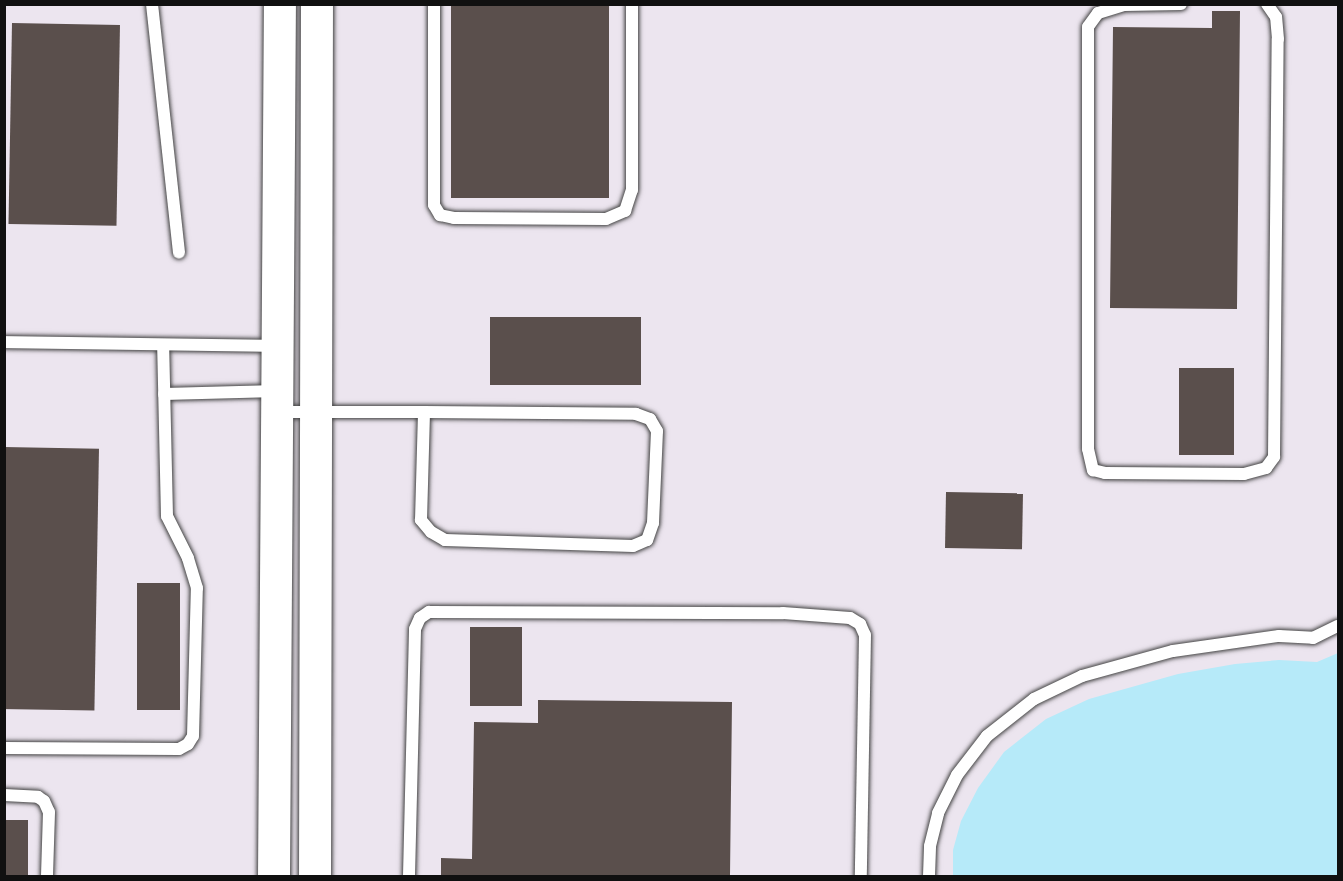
<!DOCTYPE html>
<html>
<head>
<meta charset="utf-8">
<style>
  body { margin:0 }
  #map { position:relative; width:1343px; height:881px; overflow:hidden; background:#fffbf4; font-family:Spectral,serif }
  div>[style] { position:absolute }
  .industrial>* { inset:0; background:#ece5ef; transform-origin:0 0 }
  .water>* { inset:0; background:#b6eaf9 }
  .building>* { inset:0; background:#5a4f4c; transform-origin:0 0 }
  .roads { filter:drop-shadow(0 0 2px #434343) drop-shadow(0 0 2px #434343) }
  .service>* { height:12px; margin:-6px; padding:0 6px; transform-origin:6px; border-radius:6px; background:#fff }
  .tertiary>* { height:32px; margin:-16px; padding:0 16px; transform-origin:16px; border-radius:16px; background:#fff }
  span { translate:-50% -50%; white-space:nowrap; text-align:center; line-height:1.15; -webkit-text-stroke:6px #fff; paint-order:stroke }
  .frame { position:absolute; inset:0; border:6px solid #101010; pointer-events:none }
</style>
</head>
<body>
<div id="map">
  <div class="industrial">
    <i style="left:5px;top:5px;width:1333px;height:871px"></i>
  </div>
  <div class="water">
    <i style="clip-path:polygon(1338px 653px,1338px 876px,953px 876px,953px 850px,961px 821px,978px 788px,1004px 752px,1046px 719px,1089px 699px,1178px 674px,1235px 664px,1279px 660px,1317px 662px)"></i>
  </div>
  <div class="building">
    <i style="left:451px;top:4px;width:158px;height:194px"></i>
    <i style="clip-path:polygon(1212px 11px,1240px 11px,1237px 309px,1110px 308px,1113px 27px,1212px 28px)"></i>
    <i style="left:12px;top:23px;width:108px;height:201px;rotate:1deg"></i>
    <i style="left:490px;top:317px;width:151px;height:68px"></i>
    <i style="left:1179px;top:368px;width:55px;height:87px"></i>
    <i style="left:4px;top:447px;width:95px;height:262px;rotate:1deg"></i>
    <i style="left:946px;top:492px;width:77px;height:56px;rotate:1deg"></i>
    <i style="left:137px;top:583px;width:43px;height:127px"></i>
    <i style="left:470px;top:627px;width:52px;height:79px"></i>
    <i style="clip-path:polygon(538px 700px,732px 702px,730px 876px,441px 876px,441px 858px,472px 859px,474px 722px,538px 723px)"></i>
    <i style="left:4px;top:820px;width:24px;height:56px"></i>
  </div>
  <div class="roads">
    <div class="service">
      <i style="left:152px;top:4px;width:250px;rotate:83.8deg"></i>
      <i style="left:434px;top:4px;width:201px;rotate:90deg"></i>
      <i style="left:434px;top:205px;width:12px;rotate:59deg"></i>
      <i style="left:440px;top:215px;width:14px;rotate:12deg"></i>
      <i style="left:454px;top:218px;width:152px;rotate:0.4deg"></i>
      <i style="left:606px;top:219px;width:21px;rotate:-23deg"></i>
      <i style="left:625px;top:211px;width:22px;rotate:-72deg"></i>
      <i style="left:632px;top:190px;width:186px;rotate:-90deg"></i>
      <i style="left:1181px;top:4px;width:57px;rotate:179deg"></i>
      <i style="left:1124px;top:5px;width:27px;rotate:163deg"></i>
      <i style="left:1098px;top:13px;width:17px;rotate:126deg"></i>
      <i style="left:1088px;top:27px;width:422px;rotate:90deg"></i>
      <i style="left:1088px;top:449px;width:22px;rotate:77deg"></i>
      <i style="left:1093px;top:470px;width:12px;rotate:14deg"></i>
      <i style="left:1105px;top:473px;width:139px;rotate:0.4deg"></i>
      <i style="left:1244px;top:474px;width:23px;rotate:-15deg"></i>
      <i style="left:1266px;top:468px;width:14px;rotate:-54deg"></i>
      <i style="left:1274px;top:457px;width:418px;rotate:-89.5deg"></i>
      <i style="left:1278px;top:39px;width:22px;rotate:-95deg"></i>
      <i style="left:1276px;top:17px;width:16px;rotate:-125deg"></i>
      <i style="left:4px;top:342px;width:273px;rotate:0.8deg"></i>
      <i style="left:164px;top:394px;width:113px;rotate:-1.5deg"></i>
      <i style="left:279px;top:412px;width:145px"></i>
      <i style="left:424px;top:412px;width:212px;rotate:0.5deg"></i>
      <i style="left:636px;top:414px;width:15px;rotate:20deg"></i>
      <i style="left:650px;top:419px;width:14px;rotate:60deg"></i>
      <i style="left:657px;top:431px;width:92px;rotate:92.5deg"></i>
      <i style="left:653px;top:523px;width:18px;rotate:109deg"></i>
      <i style="left:647px;top:540px;width:15px;rotate:157deg"></i>
      <i style="left:633px;top:546px;width:188px;rotate:-178.2deg"></i>
      <i style="left:445px;top:540px;width:16px;rotate:-150deg"></i>
      <i style="left:431px;top:532px;width:16px;rotate:-130deg"></i>
      <i style="left:421px;top:520px;width:108px;rotate:-88.4deg"></i>
      <i style="left:4px;top:748px;width:175px;rotate:0.3deg"></i>
      <i style="left:179px;top:749px;width:10px;rotate:-29deg"></i>
      <i style="left:188px;top:744px;width:9px;rotate:-58deg"></i>
      <i style="left:193px;top:736px;width:148px;rotate:-88.5deg"></i>
      <i style="left:197px;top:588px;width:31px;rotate:-107deg"></i>
      <i style="left:188px;top:558px;width:47px;rotate:-116.6deg"></i>
      <i style="left:167px;top:516px;width:170px;rotate:-91.3deg"></i>
      <i style="left:4px;top:795px;width:34px;rotate:3deg"></i>
      <i style="left:38px;top:797px;width:7px;rotate:34deg"></i>
      <i style="left:44px;top:801px;width:12px;rotate:66deg"></i>
      <i style="left:49px;top:812px;width:64px;rotate:91.8deg"></i>
      <i style="left:409px;top:876px;width:247px;rotate:-88.6deg"></i>
      <i style="left:415px;top:629px;width:12px;rotate:-66deg"></i>
      <i style="left:420px;top:618px;width:11px;rotate:-34deg"></i>
      <i style="left:429px;top:612px;width:354px;rotate:0.2deg"></i>
      <i style="left:783px;top:613px;width:67px;rotate:4.3deg"></i>
      <i style="left:850px;top:618px;width:12px;rotate:31deg"></i>
      <i style="left:860px;top:624px;width:12px;rotate:66deg"></i>
      <i style="left:865px;top:635px;width:241px;rotate:91deg"></i>
      <i style="left:929px;top:876px;width:30px;rotate:-88deg"></i>
      <i style="left:930px;top:846px;width:34px;rotate:-76deg"></i>
      <i style="left:938px;top:813px;width:42px;rotate:-63.4deg"></i>
      <i style="left:957px;top:775px;width:49px;rotate:-52.4deg"></i>
      <i style="left:987px;top:736px;width:60px;rotate:-38.2deg"></i>
      <i style="left:1034px;top:699px;width:53px;rotate:-25.6deg"></i>
      <i style="left:1082px;top:676px;width:94px;rotate:-15.4deg"></i>
      <i style="left:1173px;top:651px;width:107px;rotate:-8.1deg"></i>
      <i style="left:1279px;top:636px;width:34px;rotate:3deg"></i>
      <i style="left:1313px;top:638px;width:28px;rotate:-26deg"></i>
    </div>
    <div class="tertiary">
      <i style="left:274px;top:876px;width:872px;rotate:-89.61deg"></i>
      <i style="left:315px;top:876px;width:872px;rotate:-89.87deg"></i>
    </div>
  </div>
  <div class="frame"></div>
</div>
</body>
</html>
